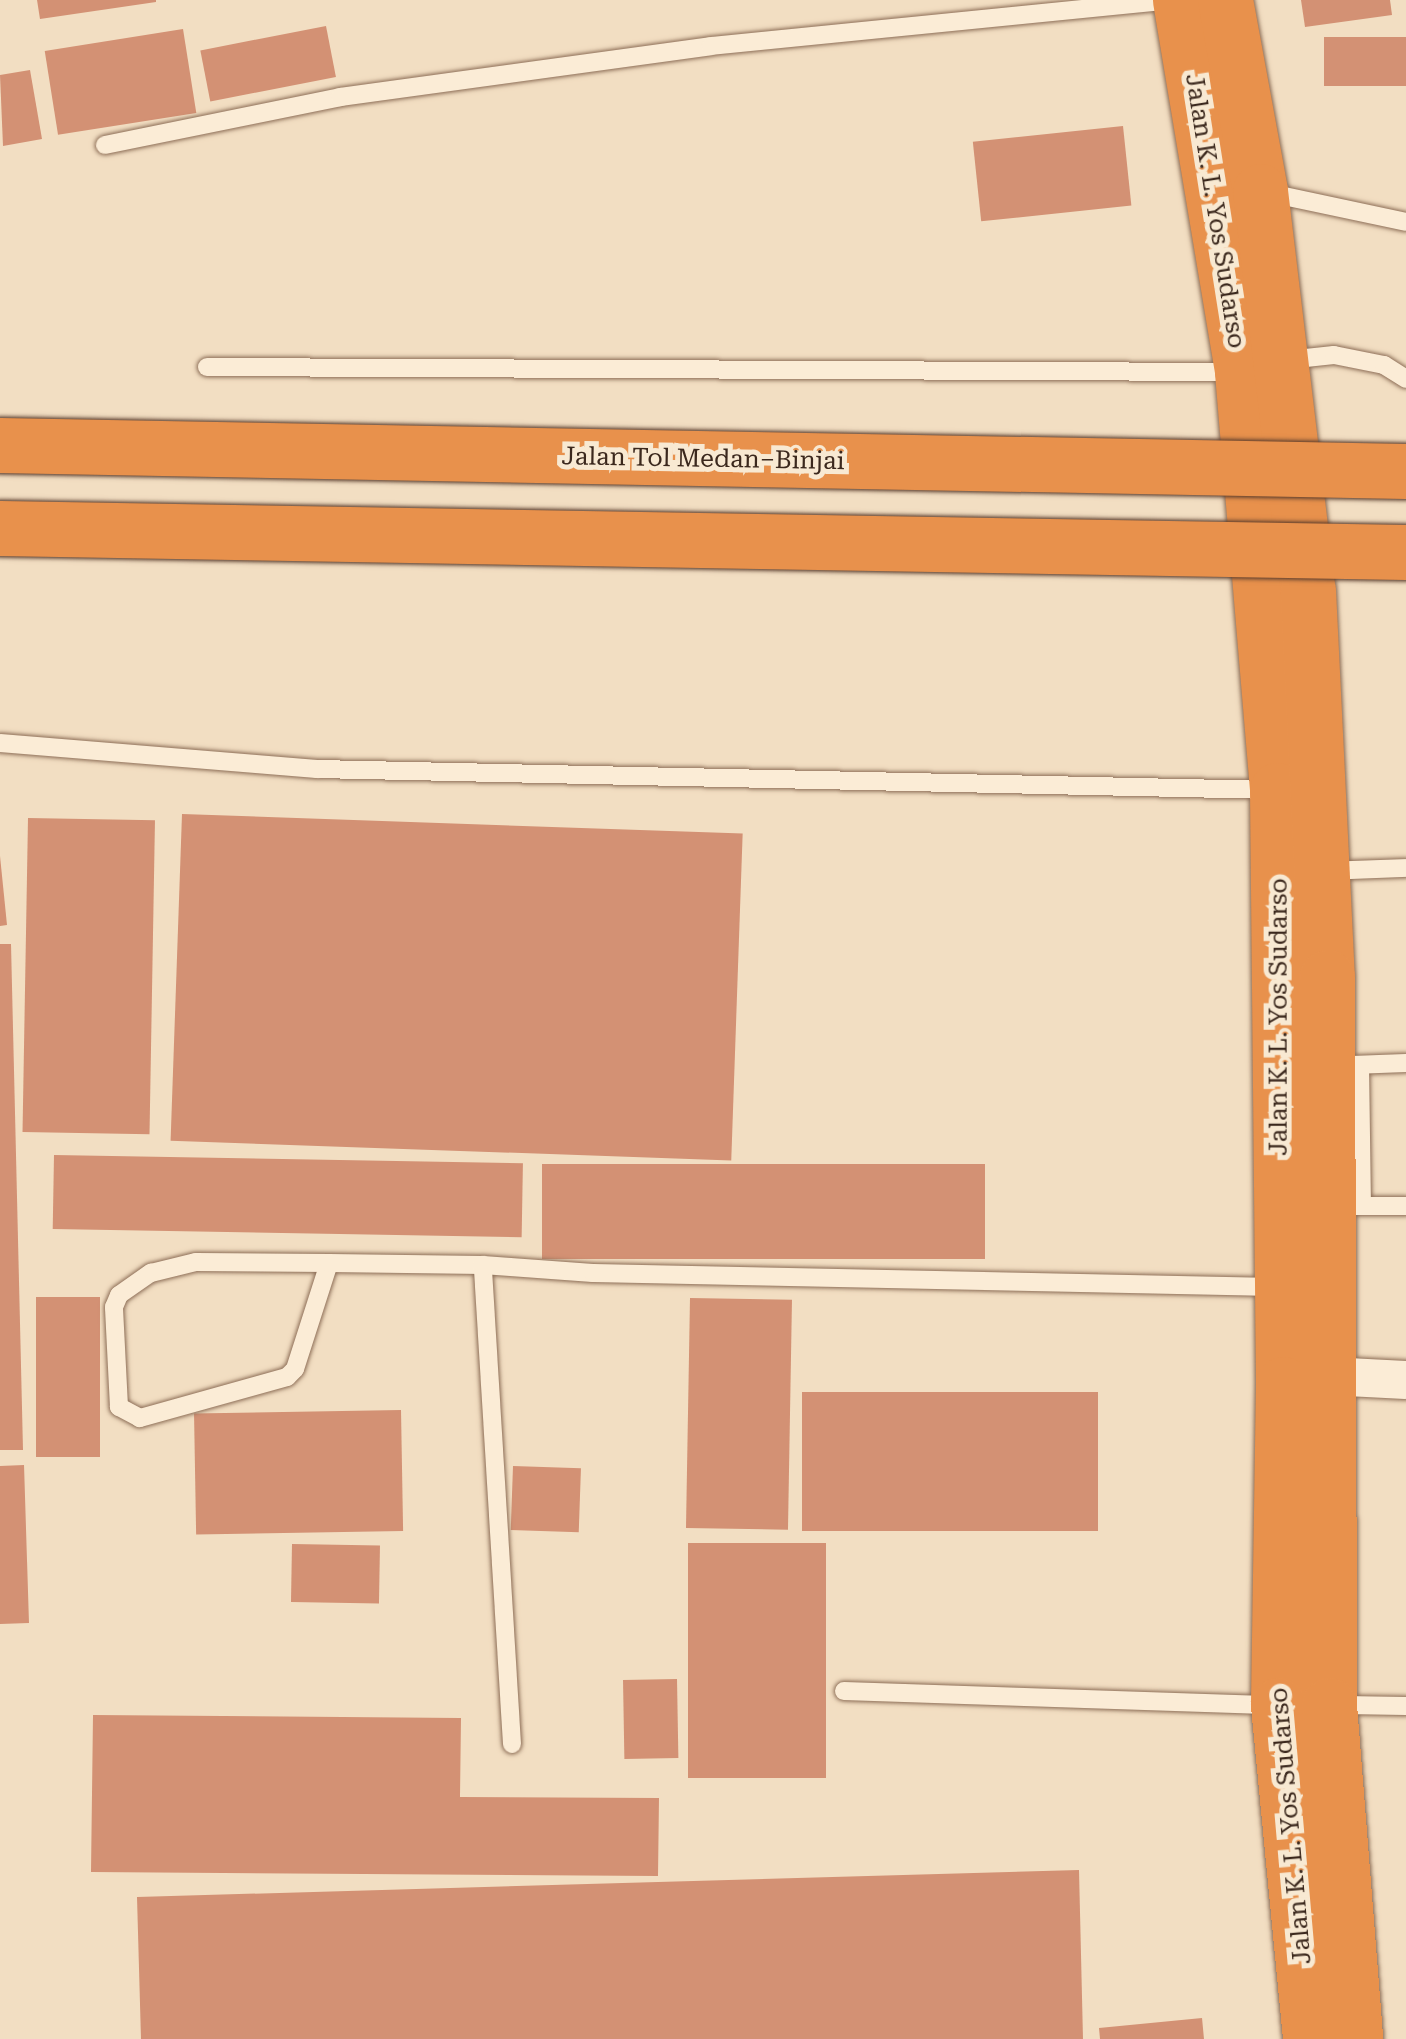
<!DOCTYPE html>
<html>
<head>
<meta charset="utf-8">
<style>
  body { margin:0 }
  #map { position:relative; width:1406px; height:2039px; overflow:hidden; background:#f2dec2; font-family:"Roboto Serif",serif }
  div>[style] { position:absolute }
  .building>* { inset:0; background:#d39174; transform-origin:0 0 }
  .roads { filter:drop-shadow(0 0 2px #8d6e57) drop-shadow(0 0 2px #8d6e57) }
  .lane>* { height:18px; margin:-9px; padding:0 9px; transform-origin:9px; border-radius:9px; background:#fbecd6 }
  .street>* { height:38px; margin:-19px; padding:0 19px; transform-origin:19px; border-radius:19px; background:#fbecd6 }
  .highway>* { height:55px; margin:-27.5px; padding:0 27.5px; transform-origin:27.5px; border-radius:27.5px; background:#e8914c }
  .bridges { filter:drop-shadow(0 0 2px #5a3c2c) drop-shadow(0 0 2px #5a3c2c) }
  .highway-bridge>* { height:55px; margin:-27.5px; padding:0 27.5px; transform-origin:27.5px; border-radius:27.5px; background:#e8914c }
  span { translate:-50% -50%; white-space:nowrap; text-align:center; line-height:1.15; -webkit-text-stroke:10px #f8e9d2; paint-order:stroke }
  .street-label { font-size:25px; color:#3b281d }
</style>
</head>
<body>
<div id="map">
  <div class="building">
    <i style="clip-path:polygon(37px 0,156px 0,156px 2px,40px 19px)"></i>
    <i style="clip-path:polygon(1301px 0,1390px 0,1392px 15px,1305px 27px)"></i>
    <i style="left:326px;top:26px;width:52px;height:128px;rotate:79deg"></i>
    <i style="left:183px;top:29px;width:85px;height:140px;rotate:81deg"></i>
    <i style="left:1406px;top:37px;width:49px;height:82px;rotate:90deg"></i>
    <i style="clip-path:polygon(30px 70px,42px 139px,3px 146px,0 75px)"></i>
    <i style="left:1123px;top:126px;width:80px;height:151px;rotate:84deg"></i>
    <i style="left:182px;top:814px;width:561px;height:327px;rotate:2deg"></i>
    <i style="left:28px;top:818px;width:127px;height:314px;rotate:1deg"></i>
    <i style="clip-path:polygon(0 856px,7px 925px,0 926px)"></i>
    <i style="clip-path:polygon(0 944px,11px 944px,23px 1450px,0 1450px)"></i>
    <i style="left:54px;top:1155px;width:469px;height:74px;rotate:1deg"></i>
    <i style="left:542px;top:1164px;width:443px;height:95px"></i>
    <i style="left:36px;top:1297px;width:64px;height:160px"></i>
    <i style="left:690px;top:1298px;width:102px;height:230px;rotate:1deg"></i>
    <i style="left:802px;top:1392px;width:296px;height:139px"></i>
    <i style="left:401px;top:1410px;width:121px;height:207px;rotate:89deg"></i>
    <i style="clip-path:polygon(24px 1465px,29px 1623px,0 1624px,0 1466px)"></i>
    <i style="left:513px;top:1466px;width:68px;height:64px;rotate:2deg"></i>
    <i style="left:826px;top:1543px;width:235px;height:138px;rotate:90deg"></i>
    <i style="left:292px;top:1544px;width:88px;height:58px;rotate:1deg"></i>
    <i style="left:677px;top:1679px;width:79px;height:54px;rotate:89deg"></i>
    <i style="clip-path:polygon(93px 1715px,461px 1718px,460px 1797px,659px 1798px,658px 1876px,91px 1872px)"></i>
    <i style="clip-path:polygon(1079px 1870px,1083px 2039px,141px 2039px,137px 1897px)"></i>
    <i style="clip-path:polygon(1202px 2018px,1204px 2039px,1100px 2039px,1099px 2028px)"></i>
  </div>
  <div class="roads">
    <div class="lane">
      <i style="left:105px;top:145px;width:240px;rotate:-11.5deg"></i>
      <i style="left:340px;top:97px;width:374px;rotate:-7.8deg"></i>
      <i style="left:711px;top:46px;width:465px;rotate:-5.7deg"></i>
      <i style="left:1265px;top:192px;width:144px;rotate:12deg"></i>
      <i style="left:1287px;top:360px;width:47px;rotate:-6.1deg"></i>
      <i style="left:1334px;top:355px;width:51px;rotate:11.3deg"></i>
      <i style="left:1384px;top:365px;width:26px;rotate:32deg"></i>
      <i style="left:207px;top:367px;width:1030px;rotate:0.28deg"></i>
      <i style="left:0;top:743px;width:318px;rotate:4.7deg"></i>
      <i style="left:317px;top:769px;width:956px;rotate:1.26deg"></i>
      <i style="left:1327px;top:871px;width:79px;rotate:-2.2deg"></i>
      <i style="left:1352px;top:1065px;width:54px;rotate:-2.1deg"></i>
      <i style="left:1360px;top:1065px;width:141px;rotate:89.2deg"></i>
      <i style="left:1352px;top:1206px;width:54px"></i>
      <i style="left:329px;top:1263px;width:111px;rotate:107.8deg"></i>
      <i style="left:295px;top:1369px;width:11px;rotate:135deg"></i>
      <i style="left:287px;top:1377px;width:153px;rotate:164.4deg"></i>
      <i style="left:140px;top:1418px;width:24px;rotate:-152deg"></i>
      <i style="left:119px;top:1407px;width:100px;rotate:-92.9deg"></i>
      <i style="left:114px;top:1307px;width:13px;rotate:-67deg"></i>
      <i style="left:119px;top:1295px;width:39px;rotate:-35deg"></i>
      <i style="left:151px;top:1273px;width:46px;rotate:-13.7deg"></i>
      <i style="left:196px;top:1262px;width:133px;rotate:0.4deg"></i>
      <i style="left:329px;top:1263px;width:154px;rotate:0.7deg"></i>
      <i style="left:844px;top:1691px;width:429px;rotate:1.9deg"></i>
      <i style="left:1337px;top:1705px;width:69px;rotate:0.8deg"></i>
      <i style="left:512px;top:1744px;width:480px;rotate:-93.5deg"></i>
      <i style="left:483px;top:1265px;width:110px;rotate:4.2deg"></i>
      <i style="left:593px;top:1273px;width:682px;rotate:1.18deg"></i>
    </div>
    <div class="street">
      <i style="left:1328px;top:1376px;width:78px;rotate:2.9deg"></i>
    </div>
    <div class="highway">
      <i style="left:1180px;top:0;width:377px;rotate:80.5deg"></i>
      <i style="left:1242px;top:372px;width:419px;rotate:85.2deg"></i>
      <i style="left:1277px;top:790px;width:594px;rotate:89.42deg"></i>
      <i style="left:1283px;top:1384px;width:321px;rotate:90.9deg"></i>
      <i style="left:1278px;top:1705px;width:336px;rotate:84.5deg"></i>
      <i style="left:1225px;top:0;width:194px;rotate:79.6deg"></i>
      <i style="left:1260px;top:191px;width:403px;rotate:83.2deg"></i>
      <i style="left:1308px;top:591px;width:386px;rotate:87.2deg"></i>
      <i style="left:1327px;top:977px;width:728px;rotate:89.84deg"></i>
      <i style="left:1329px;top:1705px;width:335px;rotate:85.5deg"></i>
    </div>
  </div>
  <div class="bridges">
    <div class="highway-bridge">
      <i style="left:0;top:445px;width:1406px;rotate:1.06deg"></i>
      <i style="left:0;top:528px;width:1406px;rotate:0.98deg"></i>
    </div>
  </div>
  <div class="street-label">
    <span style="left:1215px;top:211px;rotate:81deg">Jalan K. L. Yos Sudarso</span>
    <span style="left:703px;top:459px;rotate:1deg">Jalan Tol Medan–Binjai</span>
    <span style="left:1279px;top:1017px;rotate:-90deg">Jalan K. L. Yos Sudarso</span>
    <span style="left:1291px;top:1826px;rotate:-95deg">Jalan K. L. Yos Sudarso</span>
  </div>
</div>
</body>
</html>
